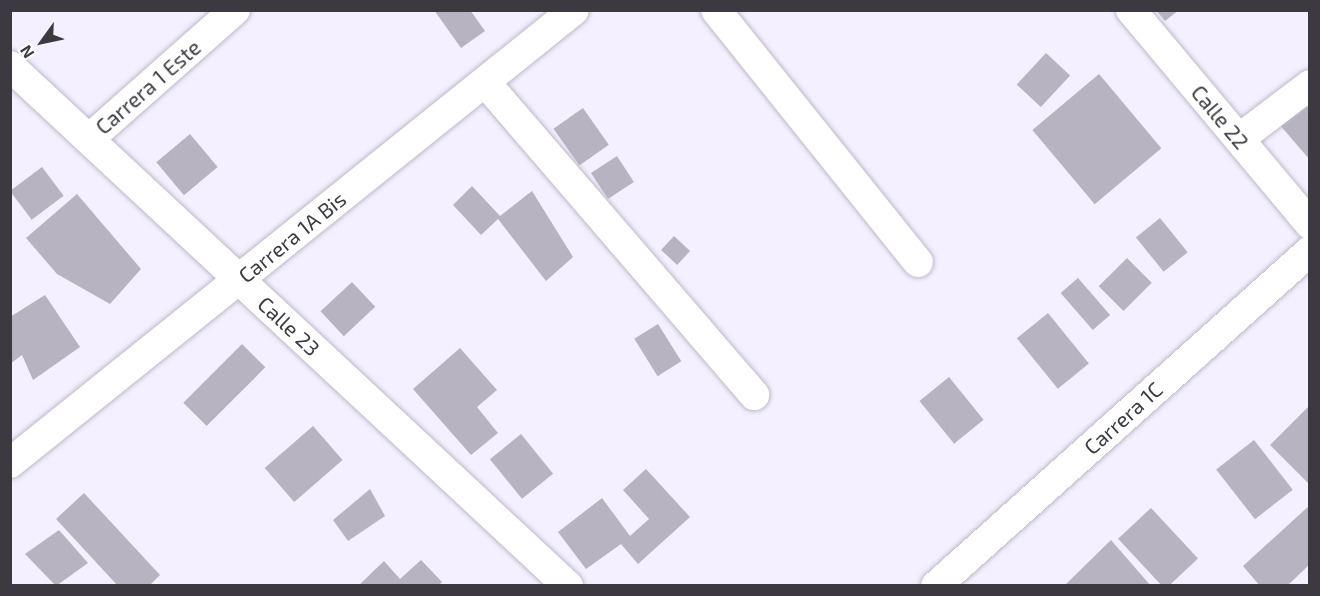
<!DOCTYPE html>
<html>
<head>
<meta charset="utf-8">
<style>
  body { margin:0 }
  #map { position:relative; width:1320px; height:596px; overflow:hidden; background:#f4f0ff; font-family:"Exo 2",sans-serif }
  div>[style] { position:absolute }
  .building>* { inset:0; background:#b7b3c1; transform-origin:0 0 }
  .roads { filter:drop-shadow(0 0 2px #bdb9c8) drop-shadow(0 0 2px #bdb9c8) }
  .street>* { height:30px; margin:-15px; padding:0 15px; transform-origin:15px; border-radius:15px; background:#fff }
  span { translate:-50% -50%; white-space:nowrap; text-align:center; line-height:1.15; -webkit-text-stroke:6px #fff; paint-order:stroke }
  .street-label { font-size:21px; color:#3c3a40 }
  .frame { position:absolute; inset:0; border:12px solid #3c3a40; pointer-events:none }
  .north { position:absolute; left:12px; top:12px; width:60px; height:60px; -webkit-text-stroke:4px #fff; paint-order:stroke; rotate:237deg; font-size:16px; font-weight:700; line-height:24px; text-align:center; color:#3c3a40 }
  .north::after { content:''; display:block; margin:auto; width:21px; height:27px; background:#3c3a40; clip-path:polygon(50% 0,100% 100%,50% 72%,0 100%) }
</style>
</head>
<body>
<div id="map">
  <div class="building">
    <i style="clip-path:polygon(434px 10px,470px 10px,485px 31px,461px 48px)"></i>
    <i style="clip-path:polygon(1156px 10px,1179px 10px,1165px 21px)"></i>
    <i style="left:1046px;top:53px;width:33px;height:43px;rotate:43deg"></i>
    <i style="left:1099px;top:74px;width:97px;height:87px;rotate:50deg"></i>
    <i style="clip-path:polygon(1303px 103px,1310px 110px,1310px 160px,1279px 124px)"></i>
    <i style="left:583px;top:108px;width:45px;height:36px;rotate:55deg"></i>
    <i style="left:190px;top:134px;width:43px;height:44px;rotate:50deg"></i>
    <i style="left:617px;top:156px;width:31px;height:31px;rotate:57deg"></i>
    <i style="left:42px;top:167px;width:36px;height:40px;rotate:53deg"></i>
    <i style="clip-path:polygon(472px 186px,500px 216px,532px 191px,573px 257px,546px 281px,498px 219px,481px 235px,453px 205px)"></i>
    <i style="clip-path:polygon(77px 194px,141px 269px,110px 304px,57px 274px,26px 238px)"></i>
    <i style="left:1160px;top:218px;width:44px;height:31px;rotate:51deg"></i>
    <i style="left:674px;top:236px;width:22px;height:19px;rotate:43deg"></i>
    <i style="left:1127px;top:258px;width:35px;height:40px;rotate:45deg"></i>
    <i style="left:1078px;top:278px;width:49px;height:23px;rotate:49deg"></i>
    <i style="left:352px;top:282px;width:34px;height:43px;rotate:47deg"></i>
    <i style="clip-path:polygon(45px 295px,80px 347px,33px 380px,22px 355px,10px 364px,10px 317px)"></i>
    <i style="left:1048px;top:313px;width:65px;height:40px;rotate:51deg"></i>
    <i style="left:658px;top:324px;width:44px;height:28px;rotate:58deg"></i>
    <i style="left:242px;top:344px;width:33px;height:83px;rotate:45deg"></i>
    <i style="clip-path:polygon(460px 348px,497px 390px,477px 407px,498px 433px,471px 455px,413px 389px)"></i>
    <i style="left:949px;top:377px;width:55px;height:38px;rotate:51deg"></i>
    <i style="clip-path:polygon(1310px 405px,1310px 485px,1270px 445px)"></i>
    <i style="left:313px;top:426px;width:45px;height:64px;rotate:49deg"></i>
    <i style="left:521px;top:434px;width:51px;height:40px;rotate:51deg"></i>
    <i style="left:1254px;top:440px;width:63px;height:48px;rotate:52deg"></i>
    <i style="clip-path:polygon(646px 469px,690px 517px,638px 564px,621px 544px,586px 569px,558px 532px,602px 498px,630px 536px,649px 519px,623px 490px)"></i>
    <i style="clip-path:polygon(370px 489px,385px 516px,348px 541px,333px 520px)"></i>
    <i style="clip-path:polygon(84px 493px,160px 575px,149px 586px,118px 586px,56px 519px)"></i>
    <i style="clip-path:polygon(1310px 505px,1310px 564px,1287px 586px,1260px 586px,1243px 566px)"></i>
    <i style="left:1151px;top:508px;width:69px;height:45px;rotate:47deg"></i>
    <i style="clip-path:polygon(59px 530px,88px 563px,56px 586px,25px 554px)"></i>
    <i style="clip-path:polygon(1111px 540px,1151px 586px,1064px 586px)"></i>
    <i style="clip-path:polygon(421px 560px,442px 582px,438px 586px,358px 586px,384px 561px,400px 579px)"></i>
  </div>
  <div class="roads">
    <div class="street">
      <i style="left:716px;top:10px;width:323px;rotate:51.3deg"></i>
      <i style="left:1131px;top:10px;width:279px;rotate:50.1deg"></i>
      <i style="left:10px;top:66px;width:763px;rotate:42.98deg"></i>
      <i style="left:485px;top:82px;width:413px;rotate:49.3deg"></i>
      <i style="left:89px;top:139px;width:195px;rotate:-41.5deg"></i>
      <i style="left:1239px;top:139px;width:89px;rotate:-37.3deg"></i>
      <i style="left:10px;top:463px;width:723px;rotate:-38.77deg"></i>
      <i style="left:936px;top:586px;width:502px;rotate:-41.85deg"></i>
    </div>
  </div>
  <div class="street-label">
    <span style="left:148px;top:87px;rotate:-41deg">Carrera 1 Este</span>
    <span style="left:1220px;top:117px;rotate:50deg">Calle 22</span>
    <span style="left:292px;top:237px;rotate:-39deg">Carrera 1A Bis</span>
    <span style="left:289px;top:326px;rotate:43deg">Calle 23</span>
    <span style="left:1123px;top:418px;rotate:-42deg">Carrera 1C</span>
  </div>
  <div class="frame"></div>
  <div class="north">N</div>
</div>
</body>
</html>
